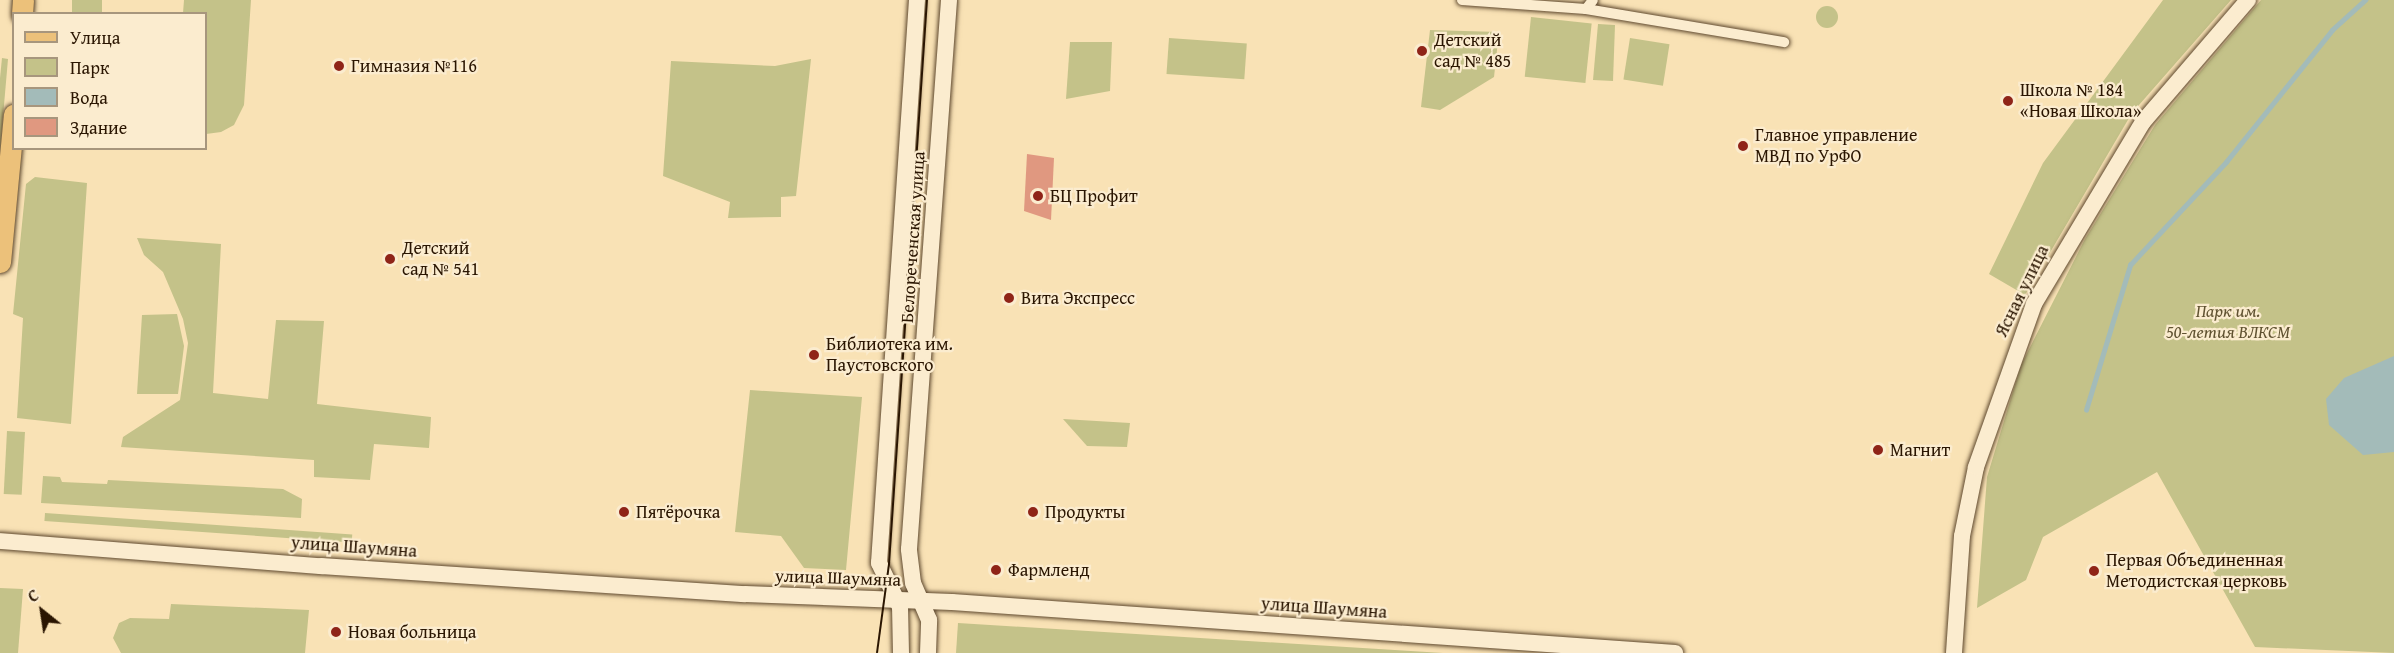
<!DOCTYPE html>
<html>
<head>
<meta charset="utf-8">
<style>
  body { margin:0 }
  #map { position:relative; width:2394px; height:653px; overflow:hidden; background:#f9e2b5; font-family:"Gentium Book Plus",serif }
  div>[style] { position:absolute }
  .green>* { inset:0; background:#c4c289; transform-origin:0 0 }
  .round { border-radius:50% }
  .water>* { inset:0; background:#a3bbb9 }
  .stream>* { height:4.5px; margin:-2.25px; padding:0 2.25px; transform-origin:2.25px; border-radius:2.25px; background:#a3bbb9 }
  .building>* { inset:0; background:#e09880 }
  .roads { filter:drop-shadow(0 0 2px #5e482e) drop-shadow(0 0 2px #5e482e) }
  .pedestrian>* { height:10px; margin:-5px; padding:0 5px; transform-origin:5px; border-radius:5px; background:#fbeccf }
  .tertiary>* { height:16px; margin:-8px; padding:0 8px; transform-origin:8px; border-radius:8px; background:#fbeccf }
  .primary>* { height:21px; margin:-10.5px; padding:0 10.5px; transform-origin:10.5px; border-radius:10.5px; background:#ecc17a }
  .tram>* { height:1.5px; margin:-0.75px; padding:0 0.75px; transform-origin:0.75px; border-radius:0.75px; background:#2a1501 }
  .dots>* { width:16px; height:16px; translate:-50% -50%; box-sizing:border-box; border:3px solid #fbeccf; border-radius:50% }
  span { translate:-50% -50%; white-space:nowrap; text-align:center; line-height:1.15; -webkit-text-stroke:4.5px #fbeccf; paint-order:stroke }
  .poi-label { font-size:18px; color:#2a1501 }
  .left { translate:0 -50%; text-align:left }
  .street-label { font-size:18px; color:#2a1501 }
  .park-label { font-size:18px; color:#605231; font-style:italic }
  .legend { position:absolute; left:12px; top:12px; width:195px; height:138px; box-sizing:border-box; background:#fbeccf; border:2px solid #a7967d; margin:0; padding:8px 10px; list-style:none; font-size:18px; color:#2a1501 }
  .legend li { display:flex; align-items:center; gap:12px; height:30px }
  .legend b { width:30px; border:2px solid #a7967d }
  .north { position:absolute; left:12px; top:581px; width:60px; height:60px; -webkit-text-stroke:4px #fbeccf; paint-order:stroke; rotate:330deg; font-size:16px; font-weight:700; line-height:24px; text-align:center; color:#2a1501 }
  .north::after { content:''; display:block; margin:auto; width:21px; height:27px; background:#2a1501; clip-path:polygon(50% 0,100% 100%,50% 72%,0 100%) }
</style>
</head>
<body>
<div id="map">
  <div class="green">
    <i style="left:72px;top:0;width:30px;height:13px"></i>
    <i style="clip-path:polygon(184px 0,251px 0,244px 105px,234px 125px,221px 132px,206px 134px,206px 14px,183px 13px)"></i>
    <i style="clip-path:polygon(2163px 0,2231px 0,2132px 113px,2025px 295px,1989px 274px,2043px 163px)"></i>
    <i style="clip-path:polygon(2261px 0,2394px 0,2394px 653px,2255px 647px,2157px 472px,2043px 537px,2026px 580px,1977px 608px,1987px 477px,2021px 365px,2085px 239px,2155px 125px)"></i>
    <i class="round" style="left:1816px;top:6px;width:22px;height:22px"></i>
    <i style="left:1531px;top:17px;width:61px;height:60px;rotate:6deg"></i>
    <i style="clip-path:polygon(1598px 24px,1615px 25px,1613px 81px,1593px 80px)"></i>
    <i style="clip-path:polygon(1430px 30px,1499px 32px,1494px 77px,1440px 110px,1421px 107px)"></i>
    <i style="left:1169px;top:38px;width:78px;height:36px;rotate:4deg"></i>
    <i style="left:1630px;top:38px;width:40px;height:42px;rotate:9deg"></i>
    <i style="clip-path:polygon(1070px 42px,1112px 42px,1110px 91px,1066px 99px)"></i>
    <i style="clip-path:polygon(2px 58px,8px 59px,0 151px,0 78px)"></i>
    <i style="clip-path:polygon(811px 59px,796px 196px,781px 197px,781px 217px,728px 218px,730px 202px,663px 176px,671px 61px,775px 66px)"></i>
    <i style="clip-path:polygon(35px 177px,87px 183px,71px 424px,17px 418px,23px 318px,13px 314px,26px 184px)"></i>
    <i style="clip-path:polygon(137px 238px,221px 244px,213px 393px,268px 399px,276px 320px,324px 321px,317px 404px,431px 417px,429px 448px,374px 444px,370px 480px,314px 477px,314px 460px,121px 447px,123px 437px,180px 400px,188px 343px,183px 319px,163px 272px,144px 255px)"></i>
    <i style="clip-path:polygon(177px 314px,184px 346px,178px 394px,137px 394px,142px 315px)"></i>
    <i style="clip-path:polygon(750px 390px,862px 397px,846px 570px,804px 568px,781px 536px,735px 532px)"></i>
    <i style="clip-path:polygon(1063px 419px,1130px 423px,1127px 447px,1087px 446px)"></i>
    <i style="left:7px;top:431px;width:18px;height:63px;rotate:3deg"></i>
    <i style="clip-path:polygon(43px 476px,60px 477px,62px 482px,107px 484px,108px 480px,283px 489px,302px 499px,301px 518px,41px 503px)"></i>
    <i style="left:45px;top:513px;width:308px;height:8px;rotate:4deg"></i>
    <i style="clip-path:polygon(0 588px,23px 589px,18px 653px,0 653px)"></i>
    <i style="clip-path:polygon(171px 604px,309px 610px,305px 653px,121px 653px,113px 638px,119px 623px,130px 618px,169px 619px)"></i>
    <i style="clip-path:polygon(958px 623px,1443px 653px,956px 653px)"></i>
  </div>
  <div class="water">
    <i style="clip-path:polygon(2394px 356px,2394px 452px,2363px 455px,2329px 425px,2326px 399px,2344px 378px)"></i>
  </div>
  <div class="stream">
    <i style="left:2086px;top:410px;width:152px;rotate:-73.1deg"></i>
    <i style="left:2130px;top:265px;width:141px;rotate:-47deg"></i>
    <i style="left:2226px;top:162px;width:169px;rotate:-51.2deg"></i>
    <i style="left:2332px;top:30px;width:45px;rotate:-42.3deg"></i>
  </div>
  <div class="building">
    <i style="clip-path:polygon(1027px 154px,1054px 158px,1051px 220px,1024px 211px)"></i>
  </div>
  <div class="roads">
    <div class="pedestrian">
      <i style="left:1462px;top:0;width:124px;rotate:4.2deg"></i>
      <i style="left:1586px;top:9px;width:11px;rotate:-52deg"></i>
      <i style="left:1586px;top:9px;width:201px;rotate:9.5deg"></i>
    </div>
    <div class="tertiary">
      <i style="left:0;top:541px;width:322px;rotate:4.5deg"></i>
      <i style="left:321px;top:566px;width:425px;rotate:3.8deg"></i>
      <i style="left:745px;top:594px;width:207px;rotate:2.2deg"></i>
      <i style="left:952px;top:602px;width:725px;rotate:4.03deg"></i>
      <i style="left:901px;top:653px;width:46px;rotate:-91.2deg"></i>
      <i style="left:900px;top:607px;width:49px;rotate:-115.5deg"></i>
      <i style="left:879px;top:563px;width:564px;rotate:-86.14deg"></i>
      <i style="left:928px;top:653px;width:33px;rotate:-88deg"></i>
      <i style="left:929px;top:620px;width:40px;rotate:-113.4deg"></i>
      <i style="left:913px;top:583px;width:34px;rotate:-97deg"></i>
      <i style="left:909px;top:549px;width:550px;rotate:-85.83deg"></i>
      <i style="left:1954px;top:653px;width:117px;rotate:-86.1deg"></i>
      <i style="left:1962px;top:536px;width:70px;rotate:-78.5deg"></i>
      <i style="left:1976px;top:467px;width:173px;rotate:-70.4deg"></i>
      <i style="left:2034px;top:304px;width:212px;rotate:-59.1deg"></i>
      <i style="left:2143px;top:122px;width:161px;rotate:-49.3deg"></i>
    </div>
    <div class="primary">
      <i style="left:22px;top:14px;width:14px;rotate:-86deg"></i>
      <i style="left:0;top:262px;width:148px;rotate:-84.6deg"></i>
    </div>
  </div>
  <div class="tram">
    <i style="left:877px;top:653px;width:90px;rotate:-82.3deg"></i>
    <i style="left:889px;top:564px;width:565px;rotate:-86.15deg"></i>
  </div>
  <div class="dots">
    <i style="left:1422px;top:51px;background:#8f2418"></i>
    <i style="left:339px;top:66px;background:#8f2418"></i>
    <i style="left:2008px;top:101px;background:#8f2418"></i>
    <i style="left:1743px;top:146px;background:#8f2418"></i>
    <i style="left:1038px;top:196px;background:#8f2418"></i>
    <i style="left:390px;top:259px;background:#8f2418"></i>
    <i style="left:1009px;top:298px;background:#8f2418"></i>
    <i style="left:814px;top:355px;background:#8f2418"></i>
    <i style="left:1878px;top:450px;background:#8f2418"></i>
    <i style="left:624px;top:512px;background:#8f2418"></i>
    <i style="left:1033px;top:512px;background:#8f2418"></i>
    <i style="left:996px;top:570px;background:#8f2418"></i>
    <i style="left:2094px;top:571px;background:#8f2418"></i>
    <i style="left:336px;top:632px;background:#8f2418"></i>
  </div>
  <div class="poi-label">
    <span class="left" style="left:1434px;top:51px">Детский<br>сад № 485</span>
    <span class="left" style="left:351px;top:66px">Гимназия №116</span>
    <span class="left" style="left:2020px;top:101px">Школа № 184<br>«Новая Школа»</span>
    <span class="left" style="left:1755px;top:146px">Главное управление<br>МВД по УрФО</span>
    <span class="left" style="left:1050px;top:196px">БЦ Профит</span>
    <span class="left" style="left:402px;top:259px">Детский<br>сад № 541</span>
    <span class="left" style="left:1021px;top:298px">Вита Экспресс</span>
    <span class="left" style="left:826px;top:355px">Библиотека им.<br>Паустовского</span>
    <span class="left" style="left:1890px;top:450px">Магнит</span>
    <span class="left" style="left:636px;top:512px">Пятёрочка</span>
    <span class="left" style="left:1045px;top:512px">Продукты</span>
    <span class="left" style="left:2106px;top:571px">Первая Объединенная<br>Методистская церковь</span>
    <span class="left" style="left:1008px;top:570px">Фармленд</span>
    <span class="left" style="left:348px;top:632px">Новая больница</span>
  </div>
  <div class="street-label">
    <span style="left:913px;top:237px;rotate:-86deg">Белореченская улица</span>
    <span style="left:2022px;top:291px;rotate:-64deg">Ясная улица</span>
    <span style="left:354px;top:547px;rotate:4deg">улица Шаумяна</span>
    <span style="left:838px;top:578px;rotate:2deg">улица Шаумяна</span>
    <span style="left:1324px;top:608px;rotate:4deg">улица Шаумяна</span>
  </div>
  <div class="park-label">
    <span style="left:2228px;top:322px">Парк им.<br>50-летия ВЛКСМ</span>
  </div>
  <ul class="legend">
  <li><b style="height:8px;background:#ecc17a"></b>Улица</li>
  <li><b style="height:16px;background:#c4c289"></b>Парк</li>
  <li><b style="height:16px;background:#a3bbb9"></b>Вода</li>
  <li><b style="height:16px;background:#e09880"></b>Здание</li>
  </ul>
  <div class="north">С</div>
</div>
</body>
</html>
